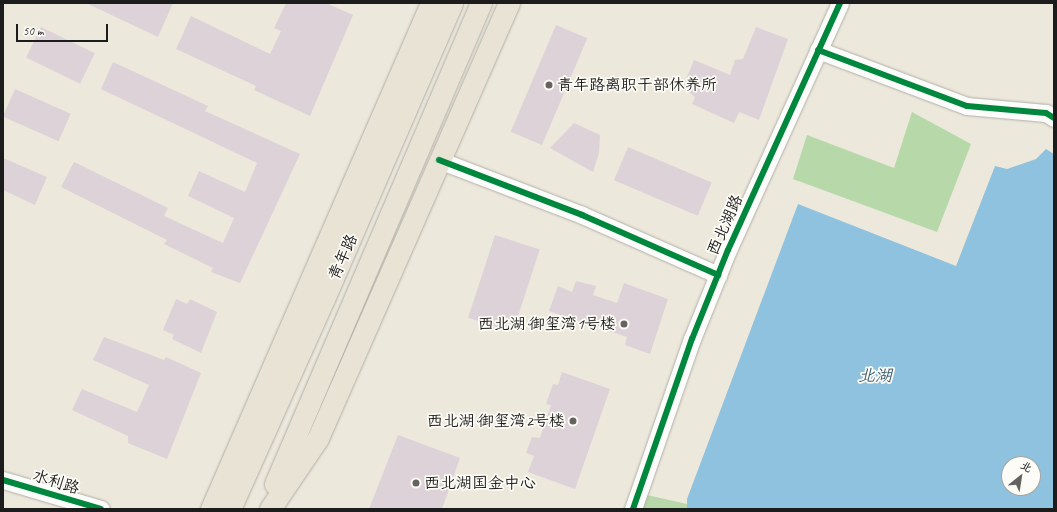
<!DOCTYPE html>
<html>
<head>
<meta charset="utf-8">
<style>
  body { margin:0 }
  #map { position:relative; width:1057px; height:512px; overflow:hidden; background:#ece8dc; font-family:Caveat,"LXGW WenKai TC",sans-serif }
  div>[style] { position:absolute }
  .green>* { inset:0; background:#b7d8a9 }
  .water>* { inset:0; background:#8fc2df }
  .building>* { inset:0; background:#ddd2d8; transform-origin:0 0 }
  .roads { filter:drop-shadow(0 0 1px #b2afa8) drop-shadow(0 0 1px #b2afa8) }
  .minor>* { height:17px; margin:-8.5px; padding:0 8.5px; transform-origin:8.5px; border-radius:8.5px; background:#fcfcfa }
  .major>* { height:21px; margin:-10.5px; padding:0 10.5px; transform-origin:10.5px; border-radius:10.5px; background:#e9e3d6 }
  .cycleway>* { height:6px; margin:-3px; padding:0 3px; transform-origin:3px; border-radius:3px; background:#00873e }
  .dots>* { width:11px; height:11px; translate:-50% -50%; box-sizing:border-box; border:2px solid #fdfcf7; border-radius:50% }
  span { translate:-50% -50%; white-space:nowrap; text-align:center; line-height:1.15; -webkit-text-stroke:3.5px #fdfcf7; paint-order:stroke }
  .poi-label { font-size:16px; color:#1c1c1c }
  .left { translate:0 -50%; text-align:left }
  .right { translate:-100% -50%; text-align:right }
  .street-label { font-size:16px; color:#1c1c1c }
  .water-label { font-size:17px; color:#3e6074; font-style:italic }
  .frame { position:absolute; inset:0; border:4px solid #1c1c1c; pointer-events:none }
  .north { position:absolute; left:1001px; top:456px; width:40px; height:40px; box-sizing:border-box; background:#fdfcf7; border:1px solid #a3a29f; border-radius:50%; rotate:30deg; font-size:11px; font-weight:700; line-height:16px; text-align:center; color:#1c1c1c }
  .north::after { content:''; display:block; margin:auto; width:14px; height:18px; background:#65635f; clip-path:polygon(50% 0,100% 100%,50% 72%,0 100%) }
  .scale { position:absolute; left:16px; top:24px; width:92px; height:18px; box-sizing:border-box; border:2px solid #1c1c1c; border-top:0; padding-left:5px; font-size:12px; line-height:14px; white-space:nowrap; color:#1c1c1c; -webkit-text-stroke:3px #fdfcf7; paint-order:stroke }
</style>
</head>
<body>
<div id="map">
  <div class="green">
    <i style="clip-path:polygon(912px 112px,971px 144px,937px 232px,793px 179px,807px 135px,894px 168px)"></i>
    <i style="clip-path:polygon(647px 495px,687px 504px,687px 509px,642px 509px)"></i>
  </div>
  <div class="water">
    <i style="clip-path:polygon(evenodd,1046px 149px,1054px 154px,1054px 509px,687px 509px,687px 499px,798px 204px,956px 266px,995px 166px,1007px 169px,1036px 159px,1046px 149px,1009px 464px,1033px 464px,1033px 488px,1009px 488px,1009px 464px)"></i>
  </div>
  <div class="building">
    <i style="clip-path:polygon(86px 3px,173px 3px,158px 37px)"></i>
    <i style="clip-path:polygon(286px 3px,326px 3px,353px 15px,310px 116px,254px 90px,256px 86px,176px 49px,191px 16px,270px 54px,281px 31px,274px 28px)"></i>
    <i style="left:556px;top:25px;width:34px;height:116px;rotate:23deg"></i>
    <i style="left:41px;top:27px;width:60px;height:34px;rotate:26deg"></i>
    <i style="clip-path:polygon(756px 27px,788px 39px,759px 120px,739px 112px,734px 123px,692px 104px,695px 97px,683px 87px,694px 60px,730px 75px,735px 60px,743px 59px)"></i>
    <i style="clip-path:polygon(113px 62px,208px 106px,205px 111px,300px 154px,240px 283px,211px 272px,213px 268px,164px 244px,167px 240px,61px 187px,74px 162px,168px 208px,164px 216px,223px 243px,234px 218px,188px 196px,199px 171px,245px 192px,257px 163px,101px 89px)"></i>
    <i style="left:15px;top:89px;width:61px;height:30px;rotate:24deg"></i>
    <i style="clip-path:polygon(574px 123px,600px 135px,599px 153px,593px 172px,550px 148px)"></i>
    <i style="left:628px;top:147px;width:91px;height:36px;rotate:23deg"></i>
    <i style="clip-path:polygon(3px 158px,47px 177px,35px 205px,3px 190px)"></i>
    <i style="left:495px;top:235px;width:47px;height:87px;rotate:18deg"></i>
    <i style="clip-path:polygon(576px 281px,596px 286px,593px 295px,617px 303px,624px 283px,668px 299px,650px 354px,625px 345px,627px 337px,549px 311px,558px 286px,572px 292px)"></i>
    <i style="clip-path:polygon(176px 299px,187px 304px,190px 299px,217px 312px,201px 353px,172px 339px,174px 335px,163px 330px)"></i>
    <i style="clip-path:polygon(104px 337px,164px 360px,166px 357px,201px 373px,167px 459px,128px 443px,128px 436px,72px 410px,82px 389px,137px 412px,149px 385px,93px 360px)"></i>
    <i style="clip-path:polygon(562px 372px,610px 389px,575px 489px,528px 472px,534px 456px,526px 453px,532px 437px,540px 438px,551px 405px,546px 404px,553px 384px,558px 385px)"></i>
    <i style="clip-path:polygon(398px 435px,460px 458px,442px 509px,369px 509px)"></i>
  </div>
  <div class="roads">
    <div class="minor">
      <i style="left:818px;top:50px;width:159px;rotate:20.6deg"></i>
      <i style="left:967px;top:106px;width:79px;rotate:5.1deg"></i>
      <i style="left:1046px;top:113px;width:9px;rotate:32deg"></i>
      <i style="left:439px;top:160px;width:153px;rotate:21deg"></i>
      <i style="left:582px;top:215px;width:149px;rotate:23.8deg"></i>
      <i style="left:3px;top:480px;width:102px;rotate:16.5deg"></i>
      <i style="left:633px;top:509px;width:180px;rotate:-70.9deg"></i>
      <i style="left:692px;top:339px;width:96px;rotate:-68deg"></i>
      <i style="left:728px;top:250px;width:271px;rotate:-65.6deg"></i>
    </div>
    <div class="major">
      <i style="left:275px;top:484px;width:523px;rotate:-66.82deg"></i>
      <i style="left:211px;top:509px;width:552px;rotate:-66.5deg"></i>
      <i style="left:230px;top:509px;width:230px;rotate:-65.9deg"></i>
      <i style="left:324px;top:299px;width:322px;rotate:-66.6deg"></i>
      <i style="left:270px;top:509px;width:86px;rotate:-55.9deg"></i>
      <i style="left:318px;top:438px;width:475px;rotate:-66.3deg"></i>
    </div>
  </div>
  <div class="cycleway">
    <i style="left:818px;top:50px;width:159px;rotate:20.6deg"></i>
    <i style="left:967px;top:106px;width:79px;rotate:5.1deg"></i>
    <i style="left:1046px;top:113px;width:9px;rotate:32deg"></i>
    <i style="left:439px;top:160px;width:153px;rotate:21deg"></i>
    <i style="left:582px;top:215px;width:149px;rotate:23.8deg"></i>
    <i style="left:3px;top:480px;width:102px;rotate:16.5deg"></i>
    <i style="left:633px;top:509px;width:180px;rotate:-70.9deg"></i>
    <i style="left:692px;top:339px;width:96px;rotate:-68deg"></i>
    <i style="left:728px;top:250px;width:271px;rotate:-65.6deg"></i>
  </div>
  <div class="dots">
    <i style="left:549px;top:85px;background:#65635f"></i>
    <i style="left:624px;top:324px;background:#65635f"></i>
    <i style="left:573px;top:421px;background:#65635f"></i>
    <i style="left:416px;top:483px;background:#65635f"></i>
  </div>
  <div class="poi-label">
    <span class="left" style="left:557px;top:85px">青年路离职干部休养所</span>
    <span class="right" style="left:616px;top:324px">西北湖·御玺湾1号楼</span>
    <span class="right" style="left:565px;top:421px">西北湖·御玺湾2号楼</span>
    <span class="left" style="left:424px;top:483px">西北湖国金中心</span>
  </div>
  <div class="street-label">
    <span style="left:725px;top:225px;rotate:-66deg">西北湖路</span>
    <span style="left:343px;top:257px;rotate:-66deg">青年路</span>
    <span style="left:56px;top:482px;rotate:17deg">水利路</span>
  </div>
  <div class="water-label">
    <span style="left:875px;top:376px">北湖</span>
  </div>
  <div class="frame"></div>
  <div class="north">北</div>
  <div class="scale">50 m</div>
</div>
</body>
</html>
